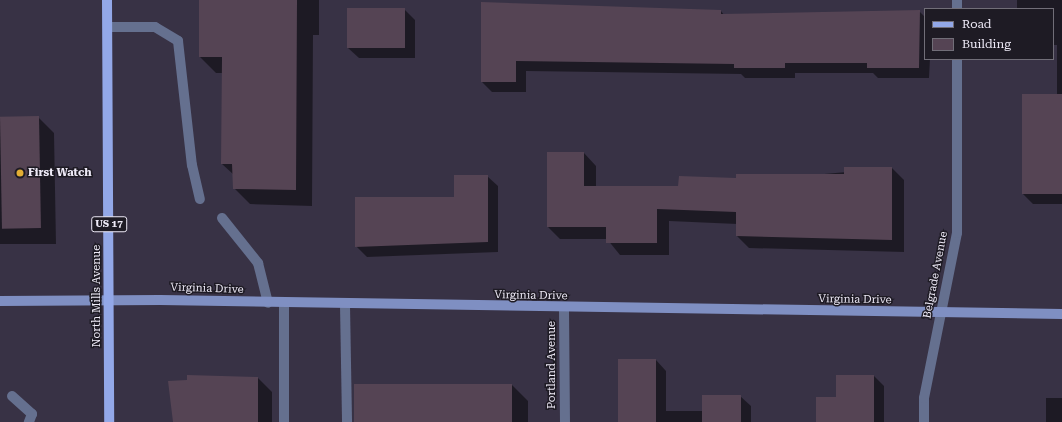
<!DOCTYPE html>
<html>
<head>
<meta charset="utf-8">
<style>
  body { margin:0 }
  #map { position:relative; width:1062px; height:422px; overflow:hidden; background:#383245; font-family:"Roboto Serif",serif }
  div>[style] { position:absolute }
  .shadow>* { inset:0; background:#0007; transform-origin:0 0 }
  .building>* { inset:0; background:#554454; transform-origin:0 0 }
  .lane>* { height:10px; margin:-5px; padding:0 5px; transform-origin:5px; border-radius:5px; background:#65708f }
  .street>* { height:10px; margin:-5px; padding:0 5px; transform-origin:5px; border-radius:5px; background:#65708f }
  .secondary>* { height:10px; margin:-5px; padding:0 5px; transform-origin:5px; border-radius:5px; background:#7f8fc2 }
  .primary>* { height:10px; margin:-5px; padding:0 5px; transform-origin:5px; border-radius:5px; background:#93a8e8 }
  .dots>* { width:11px; height:11px; translate:-50% -50%; box-sizing:border-box; border:2px solid #1e1b24; border-radius:50% }
  span { translate:-50% -50%; white-space:nowrap; text-align:center; line-height:1.15; -webkit-text-stroke:3px #1e1b24; paint-order:stroke }
  .shield-label span { padding:1px 3px; background:#1e1b24; border:1px solid; border-radius:3px; -webkit-text-stroke-width:0 }
  .shield-label { font-size:10px; color:#eeeaf7; font-weight:700 }
  .poi-label { font-size:11px; color:#eeeaf7; font-weight:700 }
  .left { translate:0 -50%; text-align:left }
  .street-label { font-size:11px; color:#eeeaf7 }
  .legend { position:absolute; left:924px; top:8px; width:130px; height:52px; box-sizing:border-box; background:#1e1b24; border:1px solid #716e78; margin:0; padding:5px 7px; list-style:none; font-size:12px; color:#eeeaf7 }
  .legend li { display:flex; align-items:center; gap:8px; height:20px }
  .legend b { width:20px; border:1px solid #716e78 }
</style>
</head>
<body>
<div id="map">
  <div class="shadow">
    <i style="clip-path:polygon(249px 0,319px 0,319px 35px,313px 35px,312px 206px,250px 204px,234px 188px,234px 175px,222px 164px,222px 73px,216px 73px,200px 57px)"></i>
    <i style="clip-path:polygon(1017px 0,1062px 0,1062px 204px,1033px 204px,1022px 193px,1057px 95px,1057px 45px,1053px 45px,1053px 9px,1017px 9px)"></i>
    <i style="clip-path:polygon(482px 3px,721px 11px,724px 15px,919px 11px,925px 17px,925px 59px,930px 59px,929px 78px,878px 78px,873px 73px,795px 73px,795px 78px,745px 78px,741px 74px,526px 71px,526px 92px,492px 92px,482px 82px)"></i>
    <i style="clip-path:polygon(348px 9px,404px 9px,415px 20px,415px 58px,359px 58px,348px 48px)"></i>
    <i style="clip-path:polygon(38px 117px,54px 133px,56px 244px,0 244px,0 118px)"></i>
    <i style="clip-path:polygon(584px 153px,596px 166px,596px 187px,679px 187px,892px 168px,904px 180px,904px 252px,749px 248px,737px 236px,737px 224px,669px 221px,669px 255px,620px 255px,607px 239px,560px 239px,548px 227px)"></i>
    <i style="clip-path:polygon(487px 176px,498px 186px,498px 252px,367px 257px,356px 246px,455px 198px)"></i>
    <i style="clip-path:polygon(619px 360px,656px 360px,666px 371px,666px 411px,703px 411px,740px 396px,751px 406px,751px 422px,618px 422px)"></i>
    <i style="clip-path:polygon(874px 376px,884px 386px,884px 422px,816px 422px,837px 398px)"></i>
    <i style="clip-path:polygon(258px 378px,272px 392px,272px 422px,174px 422px)"></i>
    <i style="clip-path:polygon(512px 385px,528px 401px,528px 422px,355px 422px)"></i>
    <i style="left:1046px;top:398px;width:16px;height:24px"></i>
  </div>
  <div class="building">
    <i style="clip-path:polygon(199px 0,297px 0,296px 190px,233px 189px,232px 164px,221px 164px,222px 57px,199px 57px)"></i>
    <i style="clip-path:polygon(481px 2px,721px 10px,721px 14px,920px 10px,919px 68px,867px 68px,867px 63px,785px 63px,785px 68px,734px 68px,734px 64px,516px 61px,516px 82px,481px 82px)"></i>
    <i style="left:347px;top:8px;width:58px;height:40px"></i>
    <i style="left:1022px;top:94px;width:40px;height:100px"></i>
    <i style="left:39px;top:116px;width:112px;height:39px;rotate:89deg"></i>
    <i style="clip-path:polygon(547px 152px,584px 152px,584px 186px,678px 186px,679px 176px,736px 178px,736px 174px,844px 174px,844px 167px,892px 167px,892px 240px,736px 236px,736px 212px,657px 209px,657px 243px,606px 243px,606px 227px,547px 227px)"></i>
    <i style="clip-path:polygon(454px 175px,488px 175px,488px 242px,355px 247px,355px 197px,454px 197px)"></i>
    <i style="left:618px;top:359px;width:38px;height:63px"></i>
    <i style="clip-path:polygon(187px 375px,258px 377px,258px 422px,173px 422px,168px 381px,187px 380px)"></i>
    <i style="clip-path:polygon(836px 375px,874px 375px,874px 422px,816px 422px,816px 397px,836px 397px)"></i>
    <i style="left:354px;top:384px;width:158px;height:38px"></i>
    <i style="left:702px;top:395px;width:39px;height:27px"></i>
  </div>
  <div class="lane">
    <i style="left:108px;top:27px;width:47px"></i>
    <i style="left:155px;top:27px;width:27px;rotate:31deg"></i>
    <i style="left:178px;top:41px;width:125px;rotate:83.6deg"></i>
    <i style="left:192px;top:165px;width:35px;rotate:77deg"></i>
    <i style="left:222px;top:218px;width:58px;rotate:51.3deg"></i>
    <i style="left:258px;top:263px;width:41px;rotate:76deg"></i>
    <i style="left:345px;top:305px;width:117px;rotate:89deg"></i>
    <i style="left:12px;top:396px;width:27px;rotate:42deg"></i>
    <i style="left:32px;top:414px;width:9px;rotate:111deg"></i>
    <i style="left:284px;top:422px;width:118px;rotate:-90deg"></i>
  </div>
  <div class="street">
    <i style="left:957px;top:9px;width:9px;rotate:-90deg"></i>
    <i style="left:564px;top:308px;width:114px;rotate:89.5deg"></i>
    <i style="left:924px;top:422px;width:24px;rotate:-90deg"></i>
    <i style="left:924px;top:398px;width:168px;rotate:-78.7deg"></i>
    <i style="left:957px;top:233px;width:174px;rotate:-90deg"></i>
  </div>
  <div class="secondary">
    <i style="left:0;top:301px;width:160px;rotate:-0.4deg"></i>
    <i style="left:160px;top:300px;width:902px;rotate:0.89deg"></i>
  </div>
  <div class="primary">
    <i style="left:107px;top:0;width:422px;rotate:89.7deg"></i>
  </div>
  <div class="dots">
    <i style="left:20px;top:173px;background:#e3ae34"></i>
  </div>
  <div class="shield-label">
    <span style="left:109px;top:224px">US 17</span>
  </div>
  <div class="poi-label">
    <span class="left" style="left:28px;top:173px">First Watch</span>
  </div>
  <div class="street-label">
    <span style="left:936px;top:275px;rotate:-79deg">Belgrade Avenue</span>
    <span style="left:207px;top:289px;rotate:2deg">Virginia Drive</span>
    <span style="left:97px;top:296px;rotate:-90deg">North Mills Avenue</span>
    <span style="left:531px;top:296px;rotate:1deg">Virginia Drive</span>
    <span style="left:855px;top:300px;rotate:1deg">Virginia Drive</span>
    <span style="left:552px;top:365px;rotate:-90deg">Portland Avenue</span>
  </div>
  <ul class="legend">
  <li><b style="height:5px;background:#93a8e8"></b>Road</li>
  <li><b style="height:11px;background:#554454"></b>Building</li>
  </ul>
</div>
</body>
</html>
